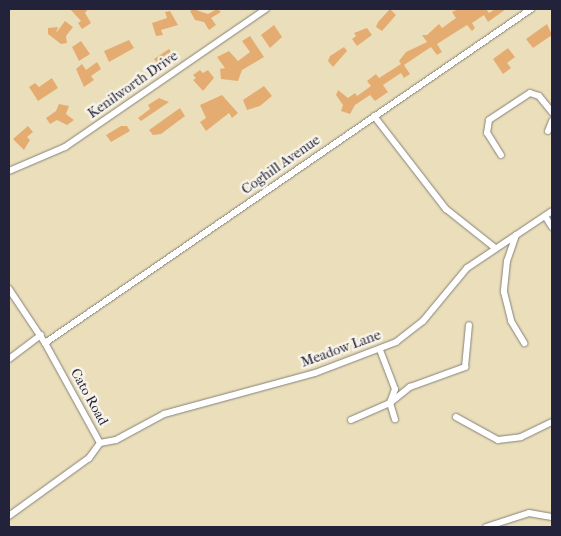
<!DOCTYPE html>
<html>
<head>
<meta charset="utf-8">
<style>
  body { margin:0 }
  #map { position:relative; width:561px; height:536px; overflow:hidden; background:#ebdfbb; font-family:"IM FELL French Canon",serif }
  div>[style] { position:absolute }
  .building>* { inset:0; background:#e5ac71 }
  .roads { filter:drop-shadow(0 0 1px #86807b) drop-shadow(0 0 1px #86807b) }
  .minor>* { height:6px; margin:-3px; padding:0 3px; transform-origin:3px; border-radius:3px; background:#fff }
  span { translate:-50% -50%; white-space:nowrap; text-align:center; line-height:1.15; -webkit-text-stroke:5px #f7f3e8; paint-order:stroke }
  .street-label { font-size:14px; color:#22223b }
  .frame { position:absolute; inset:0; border:10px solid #22223b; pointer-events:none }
</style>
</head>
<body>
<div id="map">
  <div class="building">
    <i style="clip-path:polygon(70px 9px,88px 9px,85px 13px,91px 23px,82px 29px,78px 23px,81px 21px)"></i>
    <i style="clip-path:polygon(193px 9px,208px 14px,217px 9px,221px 12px,211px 18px,216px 25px,209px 30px,204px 22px,195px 20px,190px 11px)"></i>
    <i style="clip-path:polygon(390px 9px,396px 15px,382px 31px,376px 27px,378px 22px)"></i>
    <i style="clip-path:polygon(458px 9px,486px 9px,489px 13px,495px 9px,506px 9px,488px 22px,484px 15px,472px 23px,475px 28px,472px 31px,467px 25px,448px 37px,437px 44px,442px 52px,437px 55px,431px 47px,404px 65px,410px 74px,404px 78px,401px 73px,383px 85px,388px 92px,375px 101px,370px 95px,355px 105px,350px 114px,341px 111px,343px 105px,336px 95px,338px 90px,348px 98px,355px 93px,357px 96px,371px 86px,367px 81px,376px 74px,379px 78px,401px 64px,399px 61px,406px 52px,427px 42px,422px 35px,427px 35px,439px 24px,442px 28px,456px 18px,452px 12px)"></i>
    <i style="clip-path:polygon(170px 11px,178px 25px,161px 30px,163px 35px,156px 36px,152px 23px,167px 18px,165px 12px)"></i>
    <i style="clip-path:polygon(65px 21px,73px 27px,66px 36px,67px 43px,61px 44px,48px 34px,48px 28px,58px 27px,56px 33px)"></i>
    <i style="clip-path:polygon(547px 24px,552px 35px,533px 48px,526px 39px)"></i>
    <i style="clip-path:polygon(274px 25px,282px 37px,270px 48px,261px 35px)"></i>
    <i style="clip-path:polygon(367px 28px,372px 35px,357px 46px,352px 39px,356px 36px,354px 33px)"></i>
    <i style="clip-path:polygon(250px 36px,264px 57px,242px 70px,238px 81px,221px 79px,220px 69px,225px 68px,217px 57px,229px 51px,238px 61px,250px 52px,242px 41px)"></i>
    <i style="clip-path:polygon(129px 40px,134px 48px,109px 62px,104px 51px)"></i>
    <i style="clip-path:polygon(81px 41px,90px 54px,79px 61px,72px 47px)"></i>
    <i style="clip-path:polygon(344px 47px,347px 51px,333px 67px,328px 61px,330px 56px)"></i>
    <i style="clip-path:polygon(508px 48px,515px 57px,507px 63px,511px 68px,503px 74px,493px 59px)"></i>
    <i style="clip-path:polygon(169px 49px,175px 58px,165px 65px,161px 60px,157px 63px,154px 59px)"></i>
    <i style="clip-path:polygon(97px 62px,101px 69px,91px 76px,94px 80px,84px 87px,76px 69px,82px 64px,86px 70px)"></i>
    <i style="clip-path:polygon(200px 70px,203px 73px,208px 70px,214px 78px,203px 91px,193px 80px,196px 78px,193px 75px)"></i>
    <i style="clip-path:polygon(52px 78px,58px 88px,38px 101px,29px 87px,35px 83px,39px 87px)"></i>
    <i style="clip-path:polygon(264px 86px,272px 96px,260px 106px,247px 110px,243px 100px)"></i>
    <i style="clip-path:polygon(222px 95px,238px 113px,232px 118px,229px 113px,206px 131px,200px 122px,206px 118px,200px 105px)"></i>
    <i style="clip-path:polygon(159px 98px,169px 102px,141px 121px,138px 118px,150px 109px,148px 105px)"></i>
    <i style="clip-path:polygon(59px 104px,69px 106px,66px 114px,74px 120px,67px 125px,57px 120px,50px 124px,46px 118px,56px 111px)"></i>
    <i style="clip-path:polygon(180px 108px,185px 116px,161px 134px,153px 135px,149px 130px)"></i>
    <i style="clip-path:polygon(28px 126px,33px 132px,27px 137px,30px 140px,24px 150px,13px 139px)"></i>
    <i style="clip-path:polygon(121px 126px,127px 126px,130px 131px,111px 142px,106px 135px)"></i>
  </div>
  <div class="roads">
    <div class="minor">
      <i style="left:374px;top:116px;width:118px;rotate:52.3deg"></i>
      <i style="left:446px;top:209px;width:63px;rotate:38.5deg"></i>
      <i style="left:548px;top:131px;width:11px;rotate:-68deg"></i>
      <i style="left:501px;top:155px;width:26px;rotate:-122deg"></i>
      <i style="left:487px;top:133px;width:13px;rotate:-81deg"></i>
      <i style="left:489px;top:120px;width:49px;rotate:-33.4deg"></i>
      <i style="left:530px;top:93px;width:9px;rotate:18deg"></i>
      <i style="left:539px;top:96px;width:21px;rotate:51deg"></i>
      <i style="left:9px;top:171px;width:61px;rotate:-23.2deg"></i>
      <i style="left:65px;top:147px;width:244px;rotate:-34.5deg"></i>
      <i style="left:545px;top:216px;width:13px;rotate:58deg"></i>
      <i style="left:516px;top:235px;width:28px;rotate:109deg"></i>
      <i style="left:507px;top:261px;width:31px;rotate:96deg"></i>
      <i style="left:504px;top:292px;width:30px;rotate:76deg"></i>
      <i style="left:511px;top:321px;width:26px;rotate:59deg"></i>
      <i style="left:9px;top:289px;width:65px;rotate:56.3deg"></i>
      <i style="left:45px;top:343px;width:114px;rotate:61.2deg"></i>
      <i style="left:100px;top:443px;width:19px;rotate:126deg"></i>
      <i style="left:89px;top:458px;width:99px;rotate:144.1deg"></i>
      <i style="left:45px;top:343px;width:590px;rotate:-34.5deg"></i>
      <i style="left:380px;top:350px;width:42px;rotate:69deg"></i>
      <i style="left:395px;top:389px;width:15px;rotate:110deg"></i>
      <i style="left:390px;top:403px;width:17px;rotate:73deg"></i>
      <i style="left:9px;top:359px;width:40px;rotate:-37deg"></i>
      <i style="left:456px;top:417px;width:48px;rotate:28.7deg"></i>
      <i style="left:498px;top:440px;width:23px;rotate:-7deg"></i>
      <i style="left:521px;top:437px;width:34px;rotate:-26deg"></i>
      <i style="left:351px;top:420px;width:43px;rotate:-23.6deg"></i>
      <i style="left:390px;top:403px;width:26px;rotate:-39deg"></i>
      <i style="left:410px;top:387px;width:59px;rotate:-20deg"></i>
      <i style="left:465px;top:367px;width:42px;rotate:-84.6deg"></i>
      <i style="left:100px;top:443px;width:16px;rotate:-11deg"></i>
      <i style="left:116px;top:440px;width:55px;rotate:-28.4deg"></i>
      <i style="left:164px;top:414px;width:156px;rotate:-15.2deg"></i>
      <i style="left:315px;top:373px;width:87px;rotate:-20.9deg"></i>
      <i style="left:396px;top:342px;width:34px;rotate:-38deg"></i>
      <i style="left:423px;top:321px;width:69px;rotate:-50.3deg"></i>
      <i style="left:467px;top:268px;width:102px;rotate:-33.8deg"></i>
      <i style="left:486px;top:527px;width:45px;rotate:-18deg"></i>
      <i style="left:529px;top:513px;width:23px;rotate:10deg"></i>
    </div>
  </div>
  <div class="street-label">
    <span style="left:133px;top:85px;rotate:-35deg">Kenilworth Drive</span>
    <span style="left:281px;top:165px;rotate:-35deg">Coghill Avenue</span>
    <span style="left:341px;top:349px;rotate:-20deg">Meadow Lane</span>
    <span style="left:89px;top:397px;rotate:61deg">Cato Road</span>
  </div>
  <div class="frame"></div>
</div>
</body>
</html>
